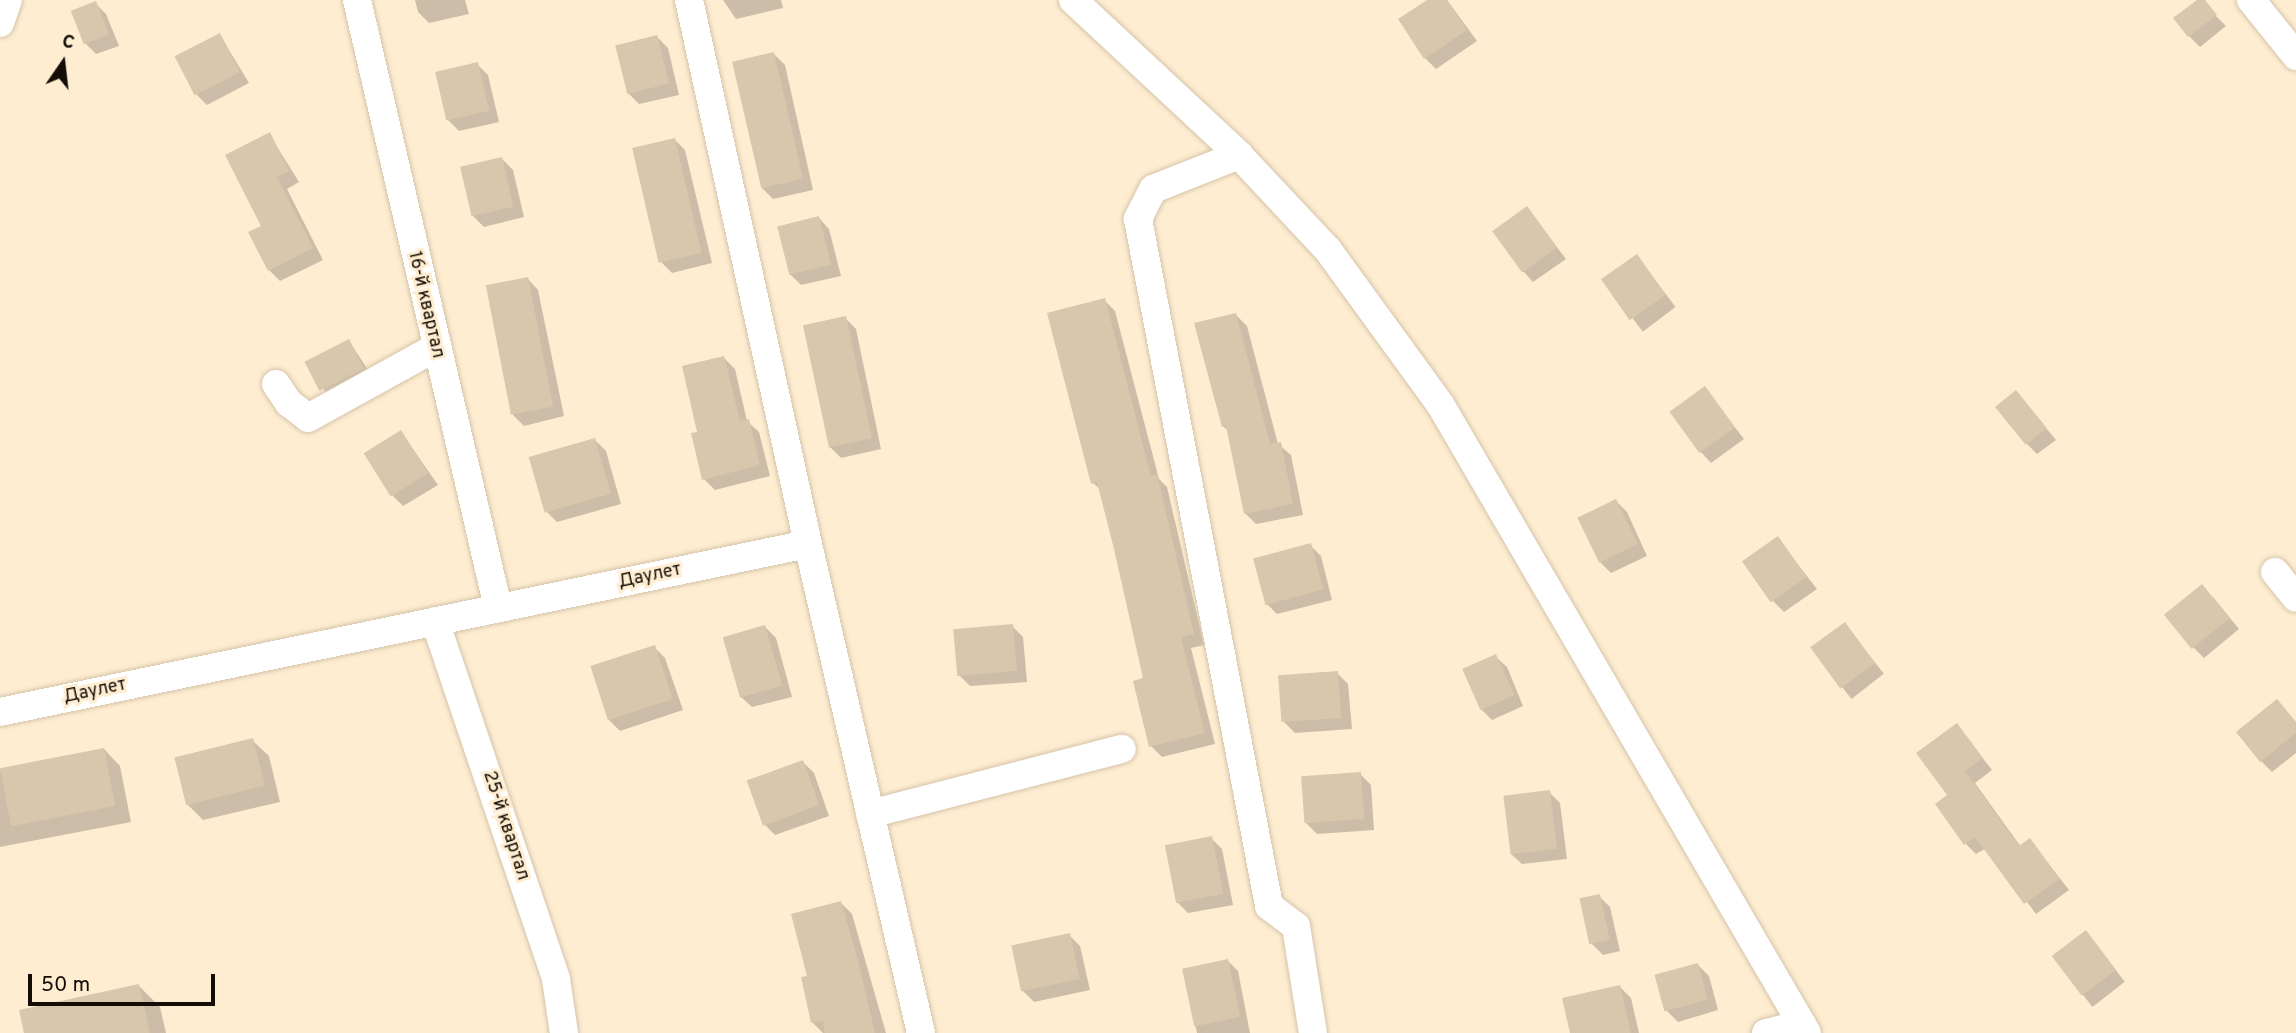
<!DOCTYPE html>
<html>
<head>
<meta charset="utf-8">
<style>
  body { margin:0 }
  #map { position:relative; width:2296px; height:1033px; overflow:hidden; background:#feedd1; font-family:Overpass,sans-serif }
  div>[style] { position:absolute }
  .shadow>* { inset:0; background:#0003; transform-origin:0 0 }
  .building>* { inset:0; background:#d8c7ac; transform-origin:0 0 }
  .roads { filter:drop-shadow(0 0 2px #d5c4aa) drop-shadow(0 0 2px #d5c4aa) }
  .minor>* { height:28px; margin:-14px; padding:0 14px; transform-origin:14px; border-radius:14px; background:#fff }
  span { translate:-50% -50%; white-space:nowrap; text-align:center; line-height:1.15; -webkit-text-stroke:6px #feedd1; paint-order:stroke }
  .street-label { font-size:18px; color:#130d05 }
  .north { position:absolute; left:28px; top:28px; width:70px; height:70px; -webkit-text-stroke:5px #feedd1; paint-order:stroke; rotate:14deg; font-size:19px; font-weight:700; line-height:28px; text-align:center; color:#130d05 }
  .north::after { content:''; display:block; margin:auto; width:24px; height:32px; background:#130d05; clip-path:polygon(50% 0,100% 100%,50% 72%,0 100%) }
  .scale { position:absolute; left:28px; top:974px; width:187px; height:32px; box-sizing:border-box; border:4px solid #130d05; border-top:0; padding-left:9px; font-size:21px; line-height:24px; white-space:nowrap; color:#130d05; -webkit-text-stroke:5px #feedd1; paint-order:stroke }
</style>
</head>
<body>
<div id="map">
  <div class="shadow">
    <i style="clip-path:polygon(415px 0,465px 0,469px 14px,429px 23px,418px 12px)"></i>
    <i style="clip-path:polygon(723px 0,781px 0,783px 8px,736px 19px)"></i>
    <i style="clip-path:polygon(1430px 0,1447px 0,1477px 41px,1436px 69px,1425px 58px)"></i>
    <i style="clip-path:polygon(2200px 0,2226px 26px,2200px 47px,2189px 36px)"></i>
    <i style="clip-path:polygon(95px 3px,106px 14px,119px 46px,96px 54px,85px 43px,73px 11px)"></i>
    <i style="clip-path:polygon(220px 35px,249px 83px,207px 105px,196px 94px)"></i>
    <i style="clip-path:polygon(657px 37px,668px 48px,679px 95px,639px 104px,628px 93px)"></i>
    <i style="clip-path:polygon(774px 54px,785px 65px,813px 190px,773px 199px,762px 188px)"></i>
    <i style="clip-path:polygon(477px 64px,488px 75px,499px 122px,459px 131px,448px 120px)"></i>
    <i style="clip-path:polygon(269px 134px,299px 182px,287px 189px,323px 260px,280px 281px,269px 270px,263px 227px)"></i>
    <i style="clip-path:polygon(674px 139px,685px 150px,712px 263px,672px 273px,661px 262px)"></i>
    <i style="clip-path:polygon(502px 159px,513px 170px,524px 217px,484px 227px,473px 216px)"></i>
    <i style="clip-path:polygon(1527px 208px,1566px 259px,1533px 282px,1523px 271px)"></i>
    <i style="clip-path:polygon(819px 218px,829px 229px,841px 276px,801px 285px,790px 274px)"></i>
    <i style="left:1637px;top:256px;width:64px;height:41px;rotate:53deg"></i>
    <i style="clip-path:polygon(528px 279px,538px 290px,564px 416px,524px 426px,513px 415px,502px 368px,506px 367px)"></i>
    <i style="clip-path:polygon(1104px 300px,1115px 311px,1159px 479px,1167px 487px,1204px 645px,1191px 648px,1215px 744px,1162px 757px,1151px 746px,1146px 679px,1101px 490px,1093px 483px)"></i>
    <i style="clip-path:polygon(1236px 315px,1247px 326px,1278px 444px,1291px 455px,1303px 515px,1256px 524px,1245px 513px,1229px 432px,1223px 426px)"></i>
    <i style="clip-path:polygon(845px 318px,856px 329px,881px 449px,841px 458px,830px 447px)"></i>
    <i style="clip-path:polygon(349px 341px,374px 379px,332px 402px,306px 362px)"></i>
    <i style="clip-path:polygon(724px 358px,735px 369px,747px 421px,759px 432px,770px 476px,715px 490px,704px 479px,699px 433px)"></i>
    <i style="clip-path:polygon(1705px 389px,1744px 439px,1711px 463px,1701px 452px)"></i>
    <i style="clip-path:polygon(2016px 392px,2056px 440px,2037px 454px,2027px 444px)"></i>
    <i style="clip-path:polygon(401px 432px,438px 485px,403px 506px,392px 495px)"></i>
    <i style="clip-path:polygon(595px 440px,606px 451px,621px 504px,557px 522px,546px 511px)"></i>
    <i style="clip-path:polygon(1616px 501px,1627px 512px,1647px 556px,1611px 573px,1600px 562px)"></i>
    <i style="clip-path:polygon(1777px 538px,1817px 589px,1784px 612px,1773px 601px)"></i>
    <i style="clip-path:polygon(1310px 545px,1321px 556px,1332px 600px,1277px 614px,1266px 603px)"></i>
    <i style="clip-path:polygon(2213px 597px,2239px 629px,2204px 658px,2193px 647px)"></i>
    <i style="left:1845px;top:624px;width:63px;height:41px;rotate:52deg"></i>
    <i style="clip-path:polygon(1012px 626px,1023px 637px,1027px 682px,970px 686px,959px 675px)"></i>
    <i style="clip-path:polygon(765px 627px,776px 638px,792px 697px,752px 707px,741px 697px)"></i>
    <i style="clip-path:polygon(654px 647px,665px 658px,683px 710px,620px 731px,609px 720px)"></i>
    <i style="clip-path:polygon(1496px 657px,1507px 667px,1523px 706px,1492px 720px,1481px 709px)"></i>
    <i style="clip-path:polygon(1337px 673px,1348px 684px,1352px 729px,1295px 733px,1284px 722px)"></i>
    <i style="clip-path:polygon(2277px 701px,2296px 722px,2296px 753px,2272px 772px,2261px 761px)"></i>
    <i style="clip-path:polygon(1957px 725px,1992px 770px,1975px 783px,2021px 847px,2030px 840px,2069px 890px,2036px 914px,1986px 848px,1976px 854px,1966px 844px,1950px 795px)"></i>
    <i style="clip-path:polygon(252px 740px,269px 756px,280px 802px,203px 820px,187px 804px)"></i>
    <i style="clip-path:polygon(104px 749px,120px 766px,131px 822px,0 847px,0 770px)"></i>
    <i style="clip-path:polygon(803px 762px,814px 773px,829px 816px,775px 835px,764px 824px)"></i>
    <i style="clip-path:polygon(1360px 774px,1371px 785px,1374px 830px,1317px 834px,1306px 823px)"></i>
    <i style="clip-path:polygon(1549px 792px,1560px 803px,1567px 859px,1522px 864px,1511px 854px)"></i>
    <i style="clip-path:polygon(1211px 838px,1222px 849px,1233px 905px,1188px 913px,1177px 902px)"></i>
    <i style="clip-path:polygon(1599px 896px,1610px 907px,1620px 951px,1603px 955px,1592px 944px)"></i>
    <i style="clip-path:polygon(841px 903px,852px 914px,886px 1033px,823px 1033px,813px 1023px,809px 977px)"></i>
    <i style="left:2086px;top:932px;width:63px;height:41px;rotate:52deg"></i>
    <i style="clip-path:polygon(1069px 935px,1080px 946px,1090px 990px,1034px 1002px,1023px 991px)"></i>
    <i style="clip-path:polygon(1227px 960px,1238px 971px,1250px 1033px,1197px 1033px,1184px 970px)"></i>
    <i style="clip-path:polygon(1698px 965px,1709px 976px,1718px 1010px,1678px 1022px,1667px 1011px)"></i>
    <i style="clip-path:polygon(139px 986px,160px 1007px,166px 1033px,26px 1033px)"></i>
    <i style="clip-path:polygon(1620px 987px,1631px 998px,1639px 1033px,1572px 1033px)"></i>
  </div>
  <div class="building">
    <i style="clip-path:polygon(1427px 0,1447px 0,1467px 30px,1424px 59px,1398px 19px)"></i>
    <i style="clip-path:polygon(2197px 0,2205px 0,2217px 15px,2188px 37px,2173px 18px)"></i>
    <i style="left:96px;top:1px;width:36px;height:27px;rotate:69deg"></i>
    <i style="left:220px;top:33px;width:44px;height:51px;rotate:63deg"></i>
    <i style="left:657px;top:35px;width:50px;height:43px;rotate:76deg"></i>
    <i style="left:774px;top:52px;width:130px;height:43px;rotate:77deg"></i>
    <i style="left:478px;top:62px;width:50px;height:44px;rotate:77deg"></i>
    <i style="clip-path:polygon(270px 132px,289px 171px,277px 177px,313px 248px,268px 271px,248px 232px,261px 226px,225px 155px)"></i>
    <i style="left:675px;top:138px;width:118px;height:44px;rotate:77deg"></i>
    <i style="left:502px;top:157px;width:51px;height:43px;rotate:77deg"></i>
    <i style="left:1527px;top:206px;width:51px;height:43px;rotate:54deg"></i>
    <i style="left:819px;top:216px;width:50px;height:43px;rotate:76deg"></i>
    <i style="left:1637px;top:254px;width:50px;height:44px;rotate:55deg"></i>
    <i style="left:528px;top:277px;width:132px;height:43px;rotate:79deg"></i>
    <i style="clip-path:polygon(1105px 298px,1151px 476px,1157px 474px,1168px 521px,1194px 634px,1181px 637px,1205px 733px,1149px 747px,1133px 681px,1143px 678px,1114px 549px,1097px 482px,1091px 484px,1047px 313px)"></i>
    <i style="clip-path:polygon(1236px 313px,1270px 444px,1281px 442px,1293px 504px,1244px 514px,1226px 426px,1222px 427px,1194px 323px)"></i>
    <i style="left:846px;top:316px;width:125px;height:44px;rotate:78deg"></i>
    <i style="left:349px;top:339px;width:33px;height:50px;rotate:63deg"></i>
    <i style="clip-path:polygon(724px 356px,740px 421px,749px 419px,760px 465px,702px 480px,691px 433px,697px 432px,682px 366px)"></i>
    <i style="left:1705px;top:386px;width:51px;height:44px;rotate:54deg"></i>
    <i style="left:2016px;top:390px;width:49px;height:27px;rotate:51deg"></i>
    <i style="left:401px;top:430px;width:51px;height:44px;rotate:58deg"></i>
    <i style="left:595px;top:438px;width:58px;height:69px;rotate:74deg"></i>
    <i style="left:1616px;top:499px;width:50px;height:43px;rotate:64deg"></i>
    <i style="left:1778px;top:536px;width:50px;height:44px;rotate:55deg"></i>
    <i style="left:1311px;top:543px;width:48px;height:60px;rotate:75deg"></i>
    <i style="left:2202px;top:584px;width:44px;height:49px;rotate:51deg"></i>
    <i style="left:1845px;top:622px;width:51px;height:43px;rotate:54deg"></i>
    <i style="left:1013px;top:624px;width:47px;height:60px;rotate:85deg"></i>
    <i style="left:765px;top:625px;width:63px;height:44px;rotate:74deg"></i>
    <i style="left:655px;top:645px;width:57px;height:68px;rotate:72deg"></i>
    <i style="left:1496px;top:654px;width:45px;height:37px;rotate:66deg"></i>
    <i style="left:1338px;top:671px;width:47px;height:60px;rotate:86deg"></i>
    <i style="clip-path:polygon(2277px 699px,2296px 722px,2296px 733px,2260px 762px,2236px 732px)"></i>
    <i style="clip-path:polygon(1957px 723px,1983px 758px,1965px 771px,2019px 846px,2030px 838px,2060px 879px,2024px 904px,1975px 837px,1964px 845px,1935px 804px,1947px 795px,1916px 753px)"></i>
    <i style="left:253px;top:738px;width:49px;height:81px;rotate:76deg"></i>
    <i style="left:104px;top:748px;width:59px;height:106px;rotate:79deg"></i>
    <i style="left:803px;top:760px;width:48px;height:60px;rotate:70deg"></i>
    <i style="left:1361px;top:772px;width:47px;height:60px;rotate:86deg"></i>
    <i style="left:1550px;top:790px;width:59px;height:47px;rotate:83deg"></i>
    <i style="left:1212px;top:836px;width:59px;height:48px;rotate:79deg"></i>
    <i style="left:1600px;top:894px;width:47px;height:21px;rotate:78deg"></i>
    <i style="clip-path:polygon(841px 901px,859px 964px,875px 1033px,825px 1033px,823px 1021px,811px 1023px,801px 977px,807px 976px,791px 914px)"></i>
    <i style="left:2086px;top:930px;width:50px;height:43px;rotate:53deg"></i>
    <i style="left:1070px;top:933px;width:47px;height:60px;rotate:78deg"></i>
    <i style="left:1228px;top:959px;width:59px;height:47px;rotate:78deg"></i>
    <i style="left:1698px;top:963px;width:38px;height:45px;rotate:75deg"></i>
    <i style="clip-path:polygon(139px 984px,150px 1033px,24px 1033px,19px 1010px)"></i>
    <i style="clip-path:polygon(1620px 985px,1631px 1033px,1570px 1033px,1562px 998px)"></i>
  </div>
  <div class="roads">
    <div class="minor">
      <i style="left:357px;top:0;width:624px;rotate:76.94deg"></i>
      <i style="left:689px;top:0;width:557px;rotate:77.66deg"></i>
      <i style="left:1073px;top:0;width:227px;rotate:43deg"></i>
      <i style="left:1239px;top:155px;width:130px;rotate:46.9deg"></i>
      <i style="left:1328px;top:250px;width:190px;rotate:54deg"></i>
      <i style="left:1440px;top:404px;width:728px;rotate:59.74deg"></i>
      <i style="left:2251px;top:0;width:72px;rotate:51.2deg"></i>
      <i style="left:0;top:23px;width:24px;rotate:-71deg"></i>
      <i style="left:1239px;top:155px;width:92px;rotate:158.4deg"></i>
      <i style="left:1153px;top:189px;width:34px;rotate:117deg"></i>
      <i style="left:1138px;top:219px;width:699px;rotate:79.2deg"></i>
      <i style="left:1269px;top:906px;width:34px;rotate:37deg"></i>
      <i style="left:1296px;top:926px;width:108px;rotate:81deg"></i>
      <i style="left:276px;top:384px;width:23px;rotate:56deg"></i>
      <i style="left:289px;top:403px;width:24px;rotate:38deg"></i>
      <i style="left:308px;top:418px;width:145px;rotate:-28.9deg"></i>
      <i style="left:2275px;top:572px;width:33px;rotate:51deg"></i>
      <i style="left:435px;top:621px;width:378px;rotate:71.3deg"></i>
      <i style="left:556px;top:979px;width:55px;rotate:81.6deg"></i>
      <i style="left:0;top:712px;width:825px;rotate:-11.75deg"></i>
      <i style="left:808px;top:544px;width:502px;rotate:76.99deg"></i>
      <i style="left:870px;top:814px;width:260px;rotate:-14.5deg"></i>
      <i style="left:1766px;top:1033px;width:37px;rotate:-14deg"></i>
    </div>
  </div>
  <div class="street-label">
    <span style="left:425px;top:305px;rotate:77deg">16-й квартал</span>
    <span style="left:650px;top:577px;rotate:-12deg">Даулет</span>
    <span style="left:95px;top:692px;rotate:-12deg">Даулет</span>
    <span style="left:505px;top:826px;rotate:72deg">25-й квартал</span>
  </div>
  <div class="north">С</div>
  <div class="scale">50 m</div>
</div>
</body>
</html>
